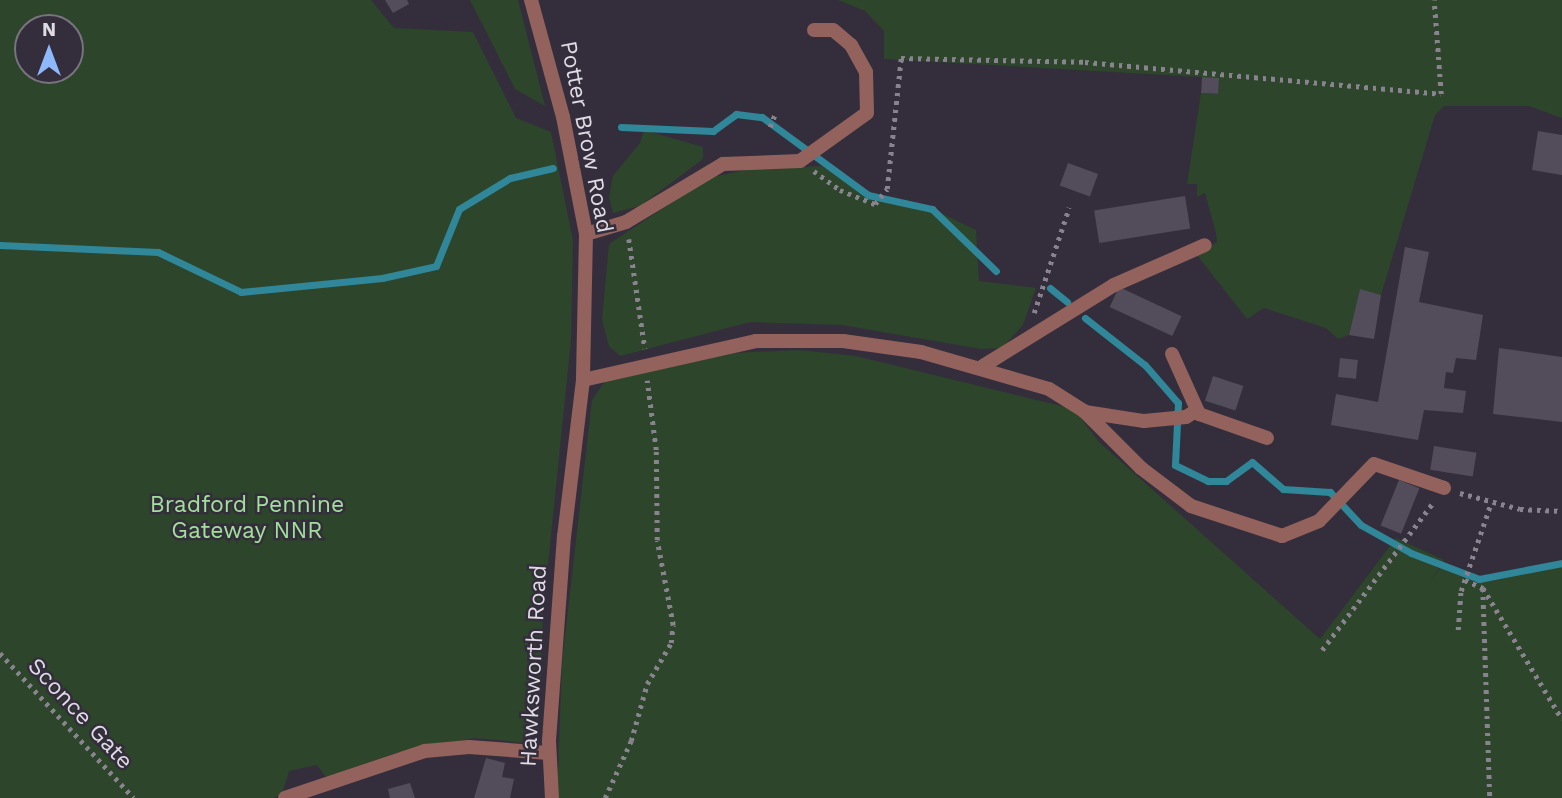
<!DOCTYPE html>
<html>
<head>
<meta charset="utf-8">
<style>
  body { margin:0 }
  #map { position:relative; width:1562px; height:798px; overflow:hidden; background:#342e3c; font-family:"Work Sans",sans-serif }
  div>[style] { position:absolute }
  .green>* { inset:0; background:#2d452a }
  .stream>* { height:7px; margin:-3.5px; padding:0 3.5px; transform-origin:3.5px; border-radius:3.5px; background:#2f8799 }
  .building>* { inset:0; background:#534c5b; transform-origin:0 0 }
  .path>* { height:4.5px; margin-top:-2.25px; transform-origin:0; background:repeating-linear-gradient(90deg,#88838e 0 3.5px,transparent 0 8.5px) }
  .service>* { height:14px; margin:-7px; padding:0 7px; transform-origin:7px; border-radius:7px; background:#93625d }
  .tertiary>* { height:14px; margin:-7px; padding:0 7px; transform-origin:7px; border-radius:7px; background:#93625d }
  span { translate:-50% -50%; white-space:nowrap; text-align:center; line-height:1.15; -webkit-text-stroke:5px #342e3c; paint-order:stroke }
  .street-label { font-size:23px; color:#dfdbe4 }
  .park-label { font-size:23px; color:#a1e099 }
  .north { position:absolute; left:14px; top:14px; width:70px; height:70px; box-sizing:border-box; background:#342e3c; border:2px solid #78737f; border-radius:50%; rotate:0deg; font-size:19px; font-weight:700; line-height:28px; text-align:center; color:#dfdbe4 }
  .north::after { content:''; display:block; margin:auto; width:24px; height:32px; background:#8db9fc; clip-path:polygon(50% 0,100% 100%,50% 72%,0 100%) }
</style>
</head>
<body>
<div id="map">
  <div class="green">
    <i style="clip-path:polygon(evenodd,0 0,371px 0,394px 28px,473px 32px,516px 118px,551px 132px,573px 241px,571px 340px,543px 613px,538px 744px,475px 738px,396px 753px,326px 777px,317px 765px,289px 771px,282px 794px,273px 798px,0 798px,0 0,28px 28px,70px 28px,70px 70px,28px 70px,28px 28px)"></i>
    <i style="clip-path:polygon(470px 0,518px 0,545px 106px,515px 89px)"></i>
    <i style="clip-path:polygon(838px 0,1562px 0,1562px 118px,1529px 106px,1444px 106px,1435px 115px,1381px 295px,1360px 290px,1349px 335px,1338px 339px,1326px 328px,1264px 308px,1247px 319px,1197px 255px,1217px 242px,1216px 233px,1205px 193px,1197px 197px,1197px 184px,1187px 184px,1201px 93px,1218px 94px,1219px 78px,884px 59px,884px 31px,865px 11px)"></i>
    <i style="clip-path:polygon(644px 130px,703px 147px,703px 159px,640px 206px,613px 213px,609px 197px,613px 176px,640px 143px)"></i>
    <i style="clip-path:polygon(822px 166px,868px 195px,932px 209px,976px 230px,979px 281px,1036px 288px,1023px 325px,1002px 348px,981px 349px,842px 325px,750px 322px,628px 354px,620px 356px,609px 346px,602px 320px,609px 244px,709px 178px,745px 170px)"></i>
    <i style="clip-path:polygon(799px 350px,856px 356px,1074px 409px,1099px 442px,1320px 639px,1396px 538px,1444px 560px,1430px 583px,1442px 565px,1492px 581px,1562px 563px,1562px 798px,557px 798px,562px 663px,592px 400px,605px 381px,734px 353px)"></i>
  </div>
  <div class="stream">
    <i style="left:621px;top:127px;width:92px;rotate:2.5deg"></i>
    <i style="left:713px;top:131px;width:29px;rotate:-36deg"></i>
    <i style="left:736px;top:114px;width:26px;rotate:7deg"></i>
    <i style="left:762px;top:117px;width:132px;rotate:36.3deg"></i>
    <i style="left:868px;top:195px;width:66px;rotate:12.3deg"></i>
    <i style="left:932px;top:209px;width:89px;rotate:44.1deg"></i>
    <i style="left:0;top:245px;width:158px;rotate:2.5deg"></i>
    <i style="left:158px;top:252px;width:92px;rotate:25.7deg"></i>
    <i style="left:241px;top:292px;width:142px;rotate:-5.7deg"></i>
    <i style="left:382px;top:278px;width:55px;rotate:-12.5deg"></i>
    <i style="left:436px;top:266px;width:61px;rotate:-68deg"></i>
    <i style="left:459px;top:209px;width:60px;rotate:-31.3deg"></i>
    <i style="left:510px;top:178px;width:44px;rotate:-13.1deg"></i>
    <i style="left:1050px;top:288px;width:22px;rotate:39deg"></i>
    <i style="left:1085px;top:318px;width:76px;rotate:38.1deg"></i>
    <i style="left:1145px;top:365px;width:50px;rotate:49deg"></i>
    <i style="left:1178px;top:403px;width:62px;rotate:92.8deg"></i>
    <i style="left:1175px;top:465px;width:37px;rotate:26deg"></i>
    <i style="left:1208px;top:481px;width:18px"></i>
    <i style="left:1226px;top:481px;width:32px;rotate:-36deg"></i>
    <i style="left:1252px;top:462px;width:41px;rotate:41.1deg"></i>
    <i style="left:1283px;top:489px;width:47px;rotate:3.7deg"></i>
    <i style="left:1330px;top:492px;width:45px;rotate:46.8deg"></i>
    <i style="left:1361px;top:525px;width:57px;rotate:29.2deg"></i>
    <i style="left:1411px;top:553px;width:73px;rotate:20.9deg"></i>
    <i style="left:1479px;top:579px;width:85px;rotate:-10.9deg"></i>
  </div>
  <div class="building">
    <i style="clip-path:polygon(385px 0,407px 0,409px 4px,393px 13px)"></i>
    <i style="left:1202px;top:77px;width:17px;height:16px;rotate:3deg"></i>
    <i style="clip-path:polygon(1538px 131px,1562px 135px,1562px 175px,1532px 170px)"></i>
    <i style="left:1068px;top:163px;width:32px;height:24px;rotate:20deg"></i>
    <i style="left:1185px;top:196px;width:33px;height:92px;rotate:81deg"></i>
    <i style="clip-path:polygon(1405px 247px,1429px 252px,1419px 302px,1483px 315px,1476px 360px,1456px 358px,1453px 373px,1446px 372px,1444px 388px,1466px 391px,1463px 413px,1424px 410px,1418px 440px,1331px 425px,1336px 394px,1378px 402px)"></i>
    <i style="left:1119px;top:287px;width:69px;height:22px;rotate:25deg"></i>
    <i style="clip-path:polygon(1360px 289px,1381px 295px,1374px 339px,1349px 335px)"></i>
    <i style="clip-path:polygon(1499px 348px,1562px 357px,1562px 422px,1493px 414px)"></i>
    <i style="left:1340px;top:358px;width:18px;height:19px;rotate:6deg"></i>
    <i style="left:1213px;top:376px;width:32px;height:26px;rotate:18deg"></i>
    <i style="left:1434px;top:446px;width:43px;height:24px;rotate:9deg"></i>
    <i style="left:1399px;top:480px;width:22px;height:49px;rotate:22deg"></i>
    <i style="clip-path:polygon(486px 758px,505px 763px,502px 777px,514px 779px,510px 798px,474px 798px)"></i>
    <i style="clip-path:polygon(410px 783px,415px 798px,390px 798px,388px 789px)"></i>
  </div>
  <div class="path">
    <i style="left:770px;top:127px;width:14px;rotate:-69deg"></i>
    <i style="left:814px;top:171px;width:32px;rotate:36deg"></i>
    <i style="left:840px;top:190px;width:38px;rotate:22deg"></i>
    <i style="left:875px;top:204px;width:19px;rotate:-51deg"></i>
    <i style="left:887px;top:189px;width:132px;rotate:-83.9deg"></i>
    <i style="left:901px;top:58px;width:184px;rotate:1.2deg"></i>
    <i style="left:1085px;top:62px;width:357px;rotate:5.1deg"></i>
    <i style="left:1441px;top:94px;width:94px;rotate:-94.3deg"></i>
    <i style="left:629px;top:239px;width:111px;rotate:81.7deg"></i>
    <i style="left:1034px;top:313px;width:111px;rotate:-71.6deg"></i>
    <i style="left:1460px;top:493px;width:62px;rotate:14.9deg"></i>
    <i style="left:1520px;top:509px;width:42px;rotate:2.7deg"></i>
    <i style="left:1465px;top:580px;width:20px;rotate:24deg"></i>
    <i style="left:1483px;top:588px;width:153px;rotate:58.9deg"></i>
    <i style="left:1483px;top:588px;width:210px;rotate:88.1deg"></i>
    <i style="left:1458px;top:630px;width:39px;rotate:-86deg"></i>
    <i style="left:1461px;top:591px;width:93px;rotate:-71.2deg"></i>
    <i style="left:1322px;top:650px;width:183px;rotate:-53deg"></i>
    <i style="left:0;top:653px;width:197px;rotate:47.3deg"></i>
    <i style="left:605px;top:798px;width:63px;rotate:-65.5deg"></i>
    <i style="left:631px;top:741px;width:59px;rotate:-74.3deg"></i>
    <i style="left:647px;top:684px;width:48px;rotate:-59.7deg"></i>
    <i style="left:671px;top:643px;width:18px;rotate:-84deg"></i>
    <i style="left:673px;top:625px;width:86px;rotate:-100.7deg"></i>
    <i style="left:657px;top:540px;width:90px;rotate:-90.6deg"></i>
    <i style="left:656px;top:450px;width:70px;rotate:-97.4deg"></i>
  </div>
  <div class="service">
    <i style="left:586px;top:234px;width:42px;rotate:-16.7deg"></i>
    <i style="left:626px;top:222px;width:113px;rotate:-30.9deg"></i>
    <i style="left:723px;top:164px;width:77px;rotate:-2.2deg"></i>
    <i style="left:800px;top:161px;width:82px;rotate:-35.6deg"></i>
    <i style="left:867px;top:113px;width:41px;rotate:-91.4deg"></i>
    <i style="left:866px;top:72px;width:31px;rotate:-119deg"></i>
    <i style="left:851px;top:45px;width:23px;rotate:-140deg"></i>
    <i style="left:833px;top:30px;width:19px;rotate:180deg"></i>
    <i style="left:1172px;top:354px;width:66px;rotate:65.8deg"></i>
    <i style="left:1199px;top:414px;width:72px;rotate:19.4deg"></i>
    <i style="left:983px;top:366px;width:154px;rotate:-31.7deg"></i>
    <i style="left:1114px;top:285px;width:99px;rotate:-23.7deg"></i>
    <i style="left:583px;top:380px;width:177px;rotate:-12.7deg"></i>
    <i style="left:756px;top:341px;width:87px"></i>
    <i style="left:843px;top:341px;width:79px;rotate:8deg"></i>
    <i style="left:921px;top:352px;width:133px;rotate:16.1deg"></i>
    <i style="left:1049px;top:389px;width:41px;rotate:32.2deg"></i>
    <i style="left:1084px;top:411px;width:81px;rotate:45deg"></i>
    <i style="left:1141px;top:468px;width:63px;rotate:37.2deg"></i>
    <i style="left:1191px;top:506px;width:96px;rotate:18.2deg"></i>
    <i style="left:1282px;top:536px;width:40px;rotate:-22deg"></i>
    <i style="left:1319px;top:521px;width:79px;rotate:-46deg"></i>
    <i style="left:1374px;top:464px;width:74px;rotate:18.9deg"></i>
    <i style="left:1085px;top:412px;width:60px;rotate:8.7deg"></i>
    <i style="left:1144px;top:421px;width:42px;rotate:-5.4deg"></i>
    <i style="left:1186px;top:417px;width:13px;rotate:-32deg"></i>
    <i style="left:285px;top:798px;width:148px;rotate:-18.6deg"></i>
    <i style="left:425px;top:751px;width:44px;rotate:-5.2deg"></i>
    <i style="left:469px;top:747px;width:80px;rotate:4.3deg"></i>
  </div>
  <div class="tertiary">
    <i style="left:531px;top:0;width:121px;rotate:74.7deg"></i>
    <i style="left:563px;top:117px;width:119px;rotate:78.9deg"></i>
    <i style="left:586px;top:234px;width:146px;rotate:91.2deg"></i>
    <i style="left:583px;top:380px;width:157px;rotate:96.9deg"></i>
    <i style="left:564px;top:536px;width:206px;rotate:94.2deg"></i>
    <i style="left:549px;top:741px;width:57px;rotate:87deg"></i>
  </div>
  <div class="street-label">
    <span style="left:586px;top:137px;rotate:79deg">Potter Brow Road</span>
    <span style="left:534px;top:666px;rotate:-87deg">Hawksworth Road</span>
    <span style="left:80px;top:714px;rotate:47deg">Sconce Gate</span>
  </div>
  <div class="park-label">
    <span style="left:247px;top:518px">Bradford Pennine<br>Gateway NNR</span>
  </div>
  <div class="north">N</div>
</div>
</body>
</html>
